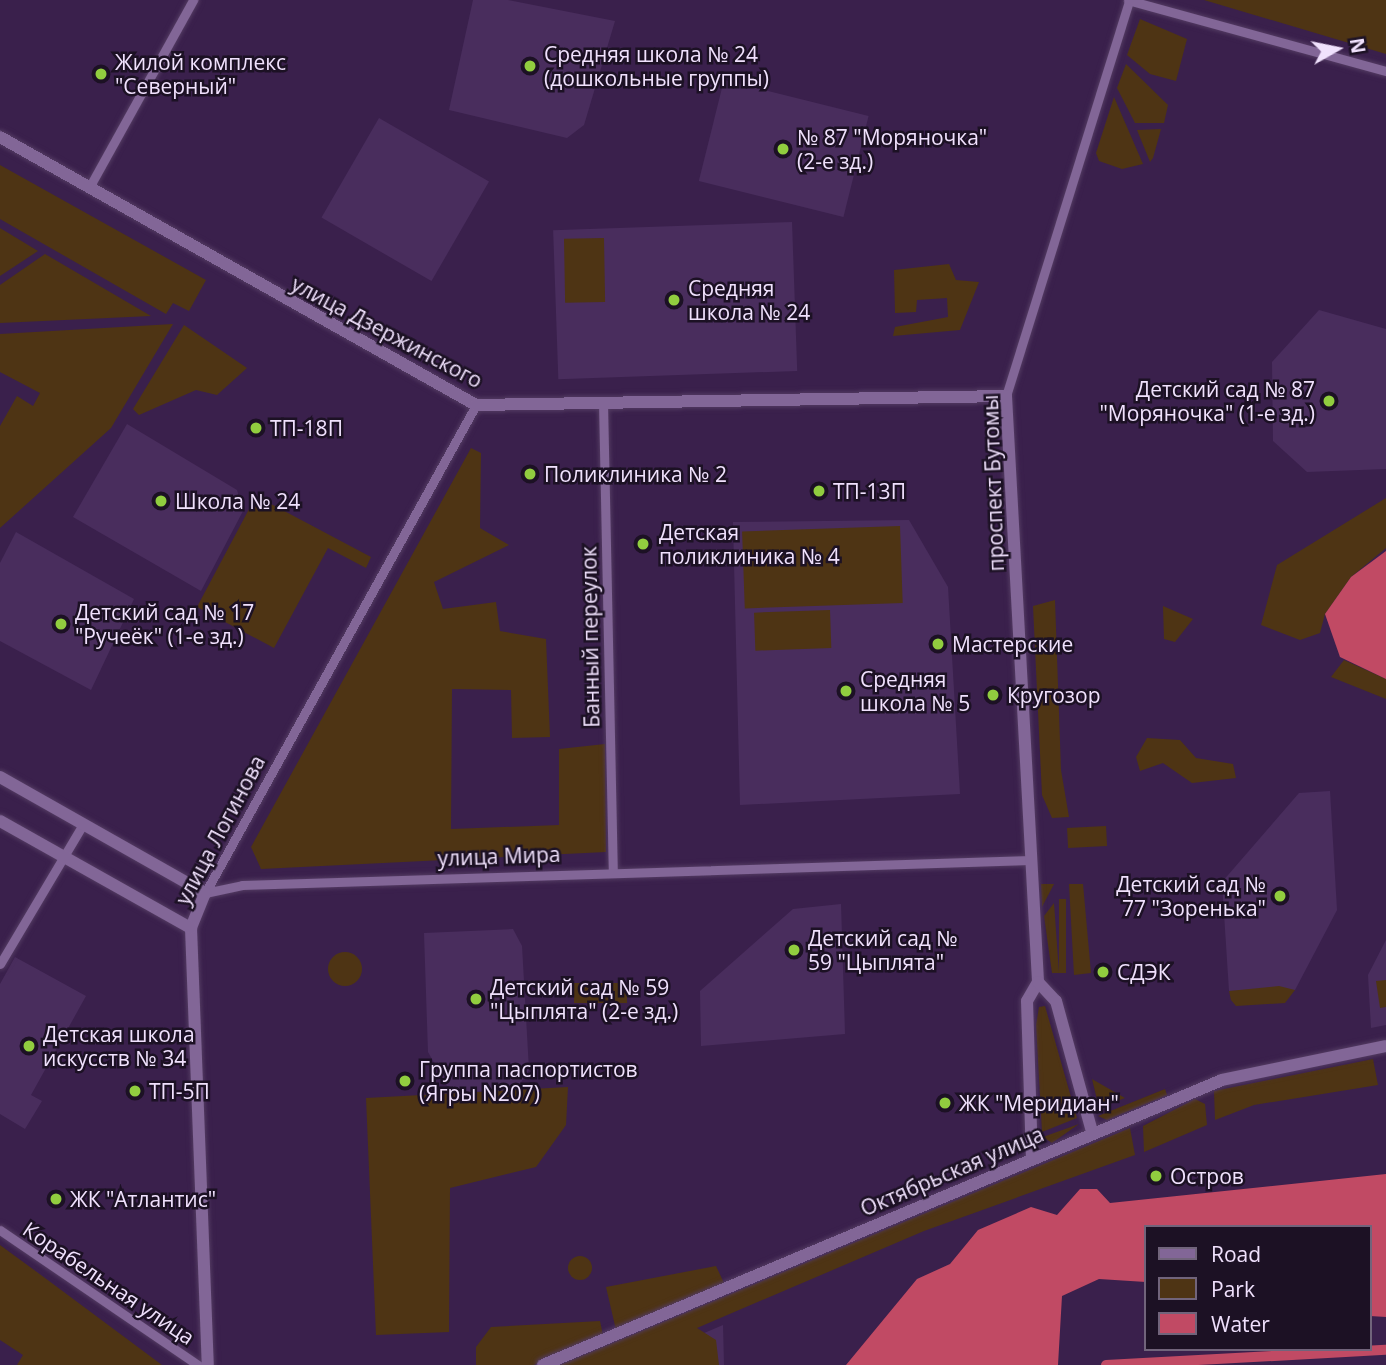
<!DOCTYPE html>
<html>
<head>
<meta charset="utf-8">
<style>
  body { margin:0 }
  #map { position:relative; width:1386px; height:1365px; overflow:hidden; background:#3a204c; font-family:"Open Sans",sans-serif }
  div>[style] { position:absolute }
  .built>* { inset:0; background:#492d5d; transform-origin:0 0 }
  .green>* { inset:0; background:#4e3414; transform-origin:0 0 }
  .round { border-radius:50% }
  .water>* { inset:0; background:#c14a64 }
  .canal>* { height:10px; margin:-5px; padding:0 5px; transform-origin:5px; border-radius:5px; background:#c14a64 }
  .roads { filter:drop-shadow(0 0 2px #533b62) drop-shadow(0 0 2px #533b62) }
  .street>* { height:9px; margin:-4.5px; padding:0 4.5px; transform-origin:4.5px; border-radius:4.5px; background:#826697 }
  .secondary>* { height:12px; margin:-6px; padding:0 6px; transform-origin:6px; border-radius:6px; background:#826697 }
  .dots>* { width:19px; height:19px; translate:-50% -50%; box-sizing:border-box; border:4px solid #1c1124; border-radius:50% }
  span { translate:-50% -50%; white-space:nowrap; text-align:center; line-height:1.15; -webkit-text-stroke:5px #1c1124; paint-order:stroke }
  .poi-label { font-size:21px; color:#f0e1fd }
  .left { translate:0 -50%; text-align:left }
  .right { translate:-100% -50%; text-align:right }
  .street-label { font-size:21px; color:#f0e1fd }
  .legend { position:absolute; left:1144px; top:1225px; width:228px; height:126px; box-sizing:border-box; background:#1c1124; border:2px solid #71647b; margin:0; padding:9px 12px; list-style:none; font-size:21px; color:#f0e1fd }
  .legend li { display:flex; align-items:center; gap:14px; height:35px }
  .legend b { width:35px; border:2px solid #71647b }
  .north { position:absolute; left:1302px; top:14px; width:70px; height:70px; -webkit-text-stroke:5px #1c1124; paint-order:stroke; rotate:81deg; font-size:19px; font-weight:700; line-height:28px; text-align:center; color:#f0e1fd }
  .north::after { content:''; display:block; margin:auto; width:24px; height:32px; background:#f0e1fd; clip-path:polygon(50% 0,100% 100%,50% 72%,0 100%) }
</style>
</head>
<body>
<div id="map">
  <div class="built">
    <i style="clip-path:polygon(473px 0,508px 0,615px 21px,584px 125px,567px 138px,449px 110px)"></i>
    <i style="left:724px;top:80px;width:149px;height:104px;rotate:14deg"></i>
    <i style="left:379px;top:118px;width:127px;height:115px;rotate:30deg"></i>
    <i style="left:792px;top:222px;width:149px;height:239px;rotate:88deg"></i>
    <i style="clip-path:polygon(1319px 310px,1386px 329px,1386px 469px,1307px 472px,1273px 441px,1272px 362px)"></i>
    <i style="clip-path:polygon(127px 424px,237px 490px,243px 511px,201px 591px,73px 517px)"></i>
    <i style="clip-path:polygon(909px 520px,948px 587px,960px 794px,740px 805px,733px 522px)"></i>
    <i style="clip-path:polygon(16px 532px,134px 599px,91px 690px,0 641px,0 563px)"></i>
    <i style="clip-path:polygon(1330px 791px,1337px 910px,1295px 990px,1229px 991px,1222px 882px,1299px 793px)"></i>
    <i style="clip-path:polygon(841px 904px,845px 1034px,701px 1046px,700px 991px,793px 909px)"></i>
    <i style="clip-path:polygon(513px 929px,522px 946px,529px 1070px,516px 1090px,451px 1093px,428px 1052px,424px 933px)"></i>
    <i style="clip-path:polygon(1386px 940px,1386px 1025px,1371px 1028px,1368px 975px)"></i>
    <i style="clip-path:polygon(15px 957px,86px 996px,31px 1095px,42px 1101px,25px 1129px,0 1114px,0 984px)"></i>
    <i style="clip-path:polygon(723px 1325px,724px 1365px,629px 1365px)"></i>
  </div>
  <div class="green">
    <i style="clip-path:polygon(1204px 0,1386px 0,1386px 54px)"></i>
    <i style="clip-path:polygon(1140px 19px,1187px 39px,1176px 81px,1150px 74px,1127px 55px)"></i>
    <i style="clip-path:polygon(1126px 64px,1168px 105px,1164px 123px,1135px 123px,1117px 88px)"></i>
    <i style="clip-path:polygon(1114px 97px,1143px 164px,1122px 169px,1099px 161px,1096px 153px)"></i>
    <i style="clip-path:polygon(1161px 129px,1153px 158px,1150px 162px,1137px 130px)"></i>
    <i style="clip-path:polygon(0 165px,206px 280px,189px 311px,173px 303px,166px 314px,0 219px)"></i>
    <i style="clip-path:polygon(0 228px,38px 251px,0 276px)"></i>
    <i style="left:604px;top:238px;width:64px;height:40px;rotate:89deg"></i>
    <i style="clip-path:polygon(45px 254px,151px 316px,0 323px,0 285px)"></i>
    <i style="clip-path:polygon(949px 264px,956px 280px,979px 282px,960px 330px,893px 336px,895px 327px,948px 317px,947px 298px,917px 300px,916px 312px,895px 313px,894px 270px)"></i>
    <i style="clip-path:polygon(173px 324px,111px 428px,0 528px,0 426px,17px 396px,33px 406px,40px 393px,0 372px,0 334px)"></i>
    <i style="clip-path:polygon(184px 325px,247px 368px,217px 395px,196px 390px,139px 415px,133px 409px)"></i>
    <i style="clip-path:polygon(471px 448px,481px 453px,480px 528px,509px 545px,434px 582px,443px 609px,496px 602px,500px 631px,546px 639px,550px 737px,512px 738px,511px 690px,452px 689px,451px 829px,559px 825px,559px 749px,605px 744px,606px 852px,261px 869px,251px 847px)"></i>
    <i style="clip-path:polygon(256px 496px,371px 557px,366px 568px,328px 548px,274px 648px,197px 607px)"></i>
    <i style="clip-path:polygon(1386px 498px,1386px 548px,1351px 577px,1325px 614px,1320px 633px,1300px 640px,1261px 625px,1277px 565px)"></i>
    <i style="left:900px;top:526px;width:77px;height:158px;rotate:88deg"></i>
    <i style="clip-path:polygon(1055px 600px,1061px 770px,1069px 817px,1052px 818px,1042px 795px,1033px 606px)"></i>
    <i style="clip-path:polygon(1163px 606px,1193px 619px,1175px 642px,1164px 639px)"></i>
    <i style="left:830px;top:610px;width:38px;height:76px;rotate:88deg"></i>
    <i style="clip-path:polygon(1344px 660px,1386px 679px,1386px 699px,1331px 677px)"></i>
    <i style="clip-path:polygon(1147px 738px,1180px 740px,1196px 758px,1233px 764px,1236px 778px,1192px 783px,1163px 763px,1140px 771px,1136px 757px)"></i>
    <i style="left:1106px;top:826px;width:20px;height:39px;rotate:87deg"></i>
    <i style="clip-path:polygon(1041px 884px,1054px 884px,1042px 907px)"></i>
    <i style="clip-path:polygon(1069px 884px,1083px 884px,1091px 973px,1074px 975px)"></i>
    <i style="left:1059px;top:899px;width:7px;height:74px"></i>
    <i style="clip-path:polygon(1054px 903px,1059px 973px,1052px 973px,1044px 916px)"></i>
    <i class="round" style="left:328px;top:952px;width:34px;height:34px"></i>
    <i style="clip-path:polygon(1386px 980px,1386px 1007px,1380px 1008px,1376px 981px)"></i>
    <i style="left:574px;top:983px;width:53px;height:20px"></i>
    <i style="clip-path:polygon(1279px 986px,1295px 990px,1285px 1003px,1236px 1006px,1231px 1000px,1229px 991px)"></i>
    <i style="clip-path:polygon(1045px 1006px,1077px 1118px,1042px 1132px,1036px 1025px,1039px 1007px)"></i>
    <i style="clip-path:polygon(1373px 1059px,1378px 1085px,1254px 1105px,1215px 1120px,1214px 1091px)"></i>
    <i style="clip-path:polygon(1092px 1079px,1125px 1098px,1099px 1108px)"></i>
    <i style="clip-path:polygon(568px 1087px,566px 1125px,536px 1167px,450px 1188px,449px 1332px,376px 1335px,366px 1098px)"></i>
    <i style="clip-path:polygon(1165px 1089px,1167px 1095px,1107px 1120px,1098px 1116px)"></i>
    <i style="clip-path:polygon(1195px 1099px,1205px 1104px,1207px 1125px,1144px 1152px,1143px 1126px)"></i>
    <i style="clip-path:polygon(1079px 1124px,1052px 1143px,1043px 1137px)"></i>
    <i style="clip-path:polygon(1130px 1128px,1135px 1155px,924px 1231px,697px 1328px,716px 1340px,719px 1365px,560px 1365px)"></i>
    <i style="clip-path:polygon(0 1245px,45px 1278px,162px 1365px,17px 1365px,23px 1355px,0 1340px)"></i>
    <i class="round" style="left:568px;top:1256px;width:24px;height:24px"></i>
    <i style="clip-path:polygon(716px 1266px,724px 1283px,616px 1330px,606px 1287px)"></i>
    <i style="clip-path:polygon(600px 1321px,603px 1335px,534px 1365px,476px 1365px,476px 1347px,491px 1327px)"></i>
  </div>
  <div class="water">
    <i style="clip-path:polygon(1386px 551px,1386px 679px,1340px 657px,1325px 614px,1351px 577px)"></i>
    <i style="clip-path:polygon(1386px 1174px,1386px 1317px,1370px 1316px,1370px 1227px,1146px 1227px,1146px 1282px,1099px 1279px,1062px 1296px,1058px 1365px,846px 1365px,917px 1279px,950px 1264px,978px 1230px,1031px 1207px,1057px 1215px,1080px 1189px,1097px 1189px,1110px 1203px)"></i>
  </div>
  <div class="canal">
    <i style="left:1106px;top:1365px;width:280px;rotate:-3.1deg"></i>
  </div>
  <div class="roads">
    <div class="street">
      <i style="left:1128px;top:0;width:268px;rotate:15.4deg"></i>
      <i style="left:90px;top:186px;width:213px;rotate:-61deg"></i>
      <i style="left:1006px;top:396px;width:415px;rotate:-72.7deg"></i>
      <i style="left:603px;top:402px;width:469px;rotate:88.8deg"></i>
      <i style="left:205px;top:893px;width:38px;rotate:-12deg"></i>
      <i style="left:242px;top:885px;width:789px;rotate:-1.81deg"></i>
      <i style="left:205px;top:893px;width:558px;rotate:-60.96deg"></i>
      <i style="left:0;top:964px;width:163px;rotate:-59.3deg"></i>
      <i style="left:0;top:1230px;width:240px;rotate:34.3deg"></i>
    </div>
    <div class="secondary">
      <i style="left:0;top:137px;width:546px;rotate:29.38deg"></i>
      <i style="left:476px;top:405px;width:530px;rotate:-0.97deg"></i>
      <i style="left:1006px;top:396px;width:587px;rotate:86.87deg"></i>
      <i style="left:1038px;top:982px;width:22px;rotate:120deg"></i>
      <i style="left:1027px;top:1001px;width:157px;rotate:88.2deg"></i>
      <i style="left:0;top:777px;width:236px;rotate:29.5deg"></i>
      <i style="left:205px;top:893px;width:38px;rotate:112deg"></i>
      <i style="left:191px;top:928px;width:437px;rotate:87.8deg"></i>
      <i style="left:0;top:821px;width:219px;rotate:29.3deg"></i>
      <i style="left:1038px;top:982px;width:26px;rotate:47deg"></i>
      <i style="left:1056px;top:1001px;width:136px;rotate:74.6deg"></i>
      <i style="left:543px;top:1365px;width:736px;rotate:-22.77deg"></i>
      <i style="left:1222px;top:1080px;width:167px;rotate:-11.7deg"></i>
    </div>
  </div>
  <div class="dots">
    <i style="left:530px;top:66px;background:#91cd3f"></i>
    <i style="left:101px;top:74px;background:#91cd3f"></i>
    <i style="left:783px;top:149px;background:#91cd3f"></i>
    <i style="left:674px;top:300px;background:#91cd3f"></i>
    <i style="left:1329px;top:401px;background:#91cd3f"></i>
    <i style="left:256px;top:428px;background:#91cd3f"></i>
    <i style="left:530px;top:474px;background:#91cd3f"></i>
    <i style="left:819px;top:491px;background:#91cd3f"></i>
    <i style="left:161px;top:501px;background:#91cd3f"></i>
    <i style="left:643px;top:544px;background:#91cd3f"></i>
    <i style="left:61px;top:624px;background:#91cd3f"></i>
    <i style="left:938px;top:644px;background:#91cd3f"></i>
    <i style="left:846px;top:691px;background:#91cd3f"></i>
    <i style="left:993px;top:695px;background:#91cd3f"></i>
    <i style="left:1280px;top:896px;background:#91cd3f"></i>
    <i style="left:794px;top:950px;background:#91cd3f"></i>
    <i style="left:1103px;top:972px;background:#91cd3f"></i>
    <i style="left:476px;top:999px;background:#91cd3f"></i>
    <i style="left:29px;top:1046px;background:#91cd3f"></i>
    <i style="left:405px;top:1081px;background:#91cd3f"></i>
    <i style="left:135px;top:1091px;background:#91cd3f"></i>
    <i style="left:945px;top:1103px;background:#91cd3f"></i>
    <i style="left:1156px;top:1176px;background:#91cd3f"></i>
    <i style="left:56px;top:1199px;background:#91cd3f"></i>
  </div>
  <div class="poi-label">
    <span class="left" style="left:544px;top:66px">Средняя школа № 24<br>(дошкольные группы)</span>
    <span class="left" style="left:115px;top:74px">Жилой комплекс<br>"Северный"</span>
    <span class="left" style="left:797px;top:149px">№ 87 "Моряночка"<br>(2-е зд.)</span>
    <span class="left" style="left:688px;top:300px">Средняя<br>школа № 24</span>
    <span class="right" style="left:1315px;top:401px">Детский сад № 87<br>"Моряночка" (1-е зд.)</span>
    <span class="left" style="left:270px;top:428px">ТП-18П</span>
    <span class="left" style="left:544px;top:474px">Поликлиника № 2</span>
    <span class="left" style="left:833px;top:491px">ТП-13П</span>
    <span class="left" style="left:175px;top:501px">Школа № 24</span>
    <span class="left" style="left:659px;top:544px">Детская<br>поликлиника № 4</span>
    <span class="left" style="left:75px;top:624px">Детский сад № 17<br>"Ручеёк" (1-е зд.)</span>
    <span class="left" style="left:952px;top:644px">Мастерские</span>
    <span class="left" style="left:860px;top:691px">Средняя<br>школа № 5</span>
    <span class="left" style="left:1007px;top:695px">Кругозор</span>
    <span class="right" style="left:1266px;top:896px">Детский сад №<br>77 "Зоренька"</span>
    <span class="left" style="left:808px;top:950px">Детский сад №<br>59 "Цыплята"</span>
    <span class="left" style="left:1117px;top:972px">СДЭК</span>
    <span class="left" style="left:490px;top:999px">Детский сад № 59<br>"Цыплята" (2-е зд.)</span>
    <span class="left" style="left:43px;top:1046px">Детская школа<br>искусств № 34</span>
    <span class="left" style="left:419px;top:1081px">Группа паспортистов<br>(Ягры N207)</span>
    <span class="left" style="left:149px;top:1091px">ТП-5П</span>
    <span class="left" style="left:959px;top:1103px">ЖК "Меридиан"</span>
    <span class="left" style="left:1170px;top:1176px">Остров</span>
    <span class="left" style="left:70px;top:1199px">ЖК "Атлантис"</span>
  </div>
  <div class="street-label">
    <span style="left:387px;top:332px;rotate:28deg">улица Дзержинского</span>
    <span style="left:993px;top:483px;rotate:-92deg">проспект Бутомы</span>
    <span style="left:590px;top:637px;rotate:-91deg">Банный переулок</span>
    <span style="left:220px;top:830px;rotate:-62deg">улица Логинова</span>
    <span style="left:499px;top:856px;rotate:-2deg">улица Мира</span>
    <span style="left:952px;top:1171px;rotate:-23deg">Октябрьская улица</span>
    <span style="left:109px;top:1283px;rotate:34deg">Корабельная улица</span>
  </div>
  <ul class="legend">
  <li><b style="height:9px;background:#826697"></b>Road</li>
  <li><b style="height:19px;background:#4e3414"></b>Park</li>
  <li><b style="height:19px;background:#c14a64"></b>Water</li>
  </ul>
  <div class="north">N</div>
</div>
</body>
</html>
